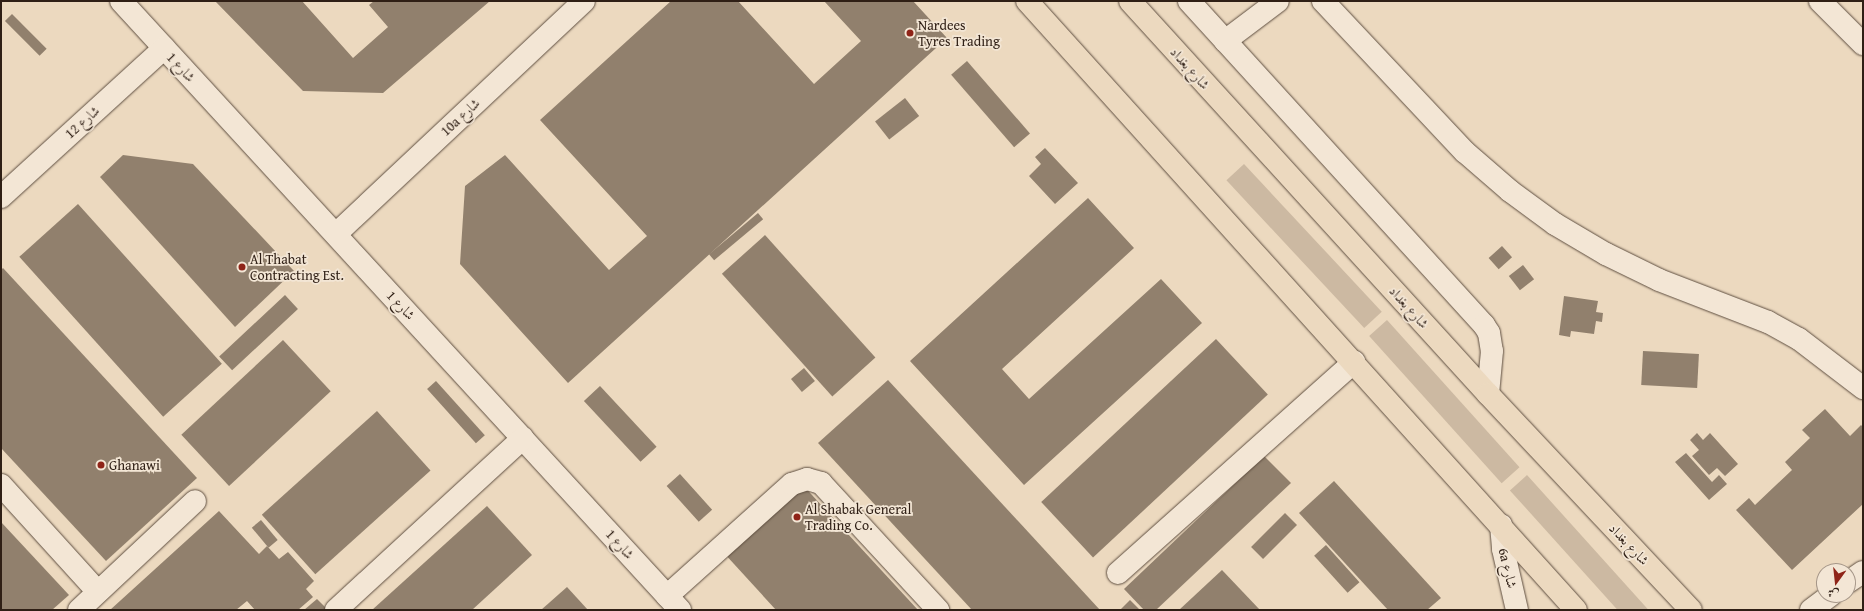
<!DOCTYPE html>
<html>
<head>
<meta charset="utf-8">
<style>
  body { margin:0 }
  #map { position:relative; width:1864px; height:611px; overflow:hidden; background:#ecd9bf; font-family:"Gentium Book Plus",Amiri,serif }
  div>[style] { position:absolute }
  .green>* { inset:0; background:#ccb9a2; transform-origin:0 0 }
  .building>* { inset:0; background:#91806d; transform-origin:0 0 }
  .roads { filter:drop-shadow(0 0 1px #5e4e40) drop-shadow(0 0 1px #5e4e40) }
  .minor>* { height:22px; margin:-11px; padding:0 11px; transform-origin:11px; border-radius:11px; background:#f3e6d5 }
  .major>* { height:22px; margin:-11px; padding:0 11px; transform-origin:11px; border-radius:11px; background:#ecd9bf }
  .dots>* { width:11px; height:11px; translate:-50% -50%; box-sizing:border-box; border:2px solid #f3e6d5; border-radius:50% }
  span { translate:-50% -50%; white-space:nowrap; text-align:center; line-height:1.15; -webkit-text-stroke:3.5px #f3e6d5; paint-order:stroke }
  .poi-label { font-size:14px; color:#2f1f15 }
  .left { translate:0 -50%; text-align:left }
  .street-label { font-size:14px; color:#2f1f15 }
  .frame { position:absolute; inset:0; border:2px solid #2f1f15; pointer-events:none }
  .north { position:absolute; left:1816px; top:563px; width:40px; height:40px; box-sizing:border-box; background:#f3e6d5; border:1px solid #a59688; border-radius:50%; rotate:195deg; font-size:11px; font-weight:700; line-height:16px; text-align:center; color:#2f1f15 }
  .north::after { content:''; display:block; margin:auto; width:14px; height:18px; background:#8f2418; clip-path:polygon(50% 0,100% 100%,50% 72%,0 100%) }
</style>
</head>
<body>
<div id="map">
  <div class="green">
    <i style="left:1244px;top:164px;width:202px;height:24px;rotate:47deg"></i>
    <i style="left:1387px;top:320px;width:198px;height:24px;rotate:48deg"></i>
    <i style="left:1527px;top:475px;width:181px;height:23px;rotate:48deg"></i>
  </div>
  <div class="building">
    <i style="clip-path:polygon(215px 1px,302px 1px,353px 58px,388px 27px,369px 5px,374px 1px,490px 1px,383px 93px,303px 91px)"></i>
    <i style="clip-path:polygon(671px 1px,738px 1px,814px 84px,861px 41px,824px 1px,913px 1px,947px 38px,568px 383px,460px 264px,465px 186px,505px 155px,609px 270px,647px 236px,540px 120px)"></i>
    <i style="left:12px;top:14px;width:49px;height:10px;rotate:45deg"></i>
    <i style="left:967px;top:61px;width:96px;height:21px;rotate:49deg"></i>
    <i style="left:905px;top:98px;width:23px;height:38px;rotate:52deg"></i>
    <i style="clip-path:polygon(1045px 148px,1078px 183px,1055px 204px,1029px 176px,1041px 164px,1035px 157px)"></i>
    <i style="clip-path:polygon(123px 155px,193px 164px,294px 271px,235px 327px,100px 177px)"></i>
    <i style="clip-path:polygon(1088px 198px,1134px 248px,1002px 369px,1029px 399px,1161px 279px,1202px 323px,1024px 485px,910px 361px)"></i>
    <i style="left:78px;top:204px;width:215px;height:79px;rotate:48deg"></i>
    <i style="left:758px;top:213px;width:8px;height:64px;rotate:50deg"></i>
    <i style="left:765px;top:235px;width:165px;height:58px;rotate:48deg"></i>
    <i style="left:1502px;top:246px;width:15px;height:18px;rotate:48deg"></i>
    <i style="left:1523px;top:265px;width:18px;height:18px;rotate:52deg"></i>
    <i style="clip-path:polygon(3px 268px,197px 478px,106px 561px,1px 448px,1px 270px)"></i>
    <i style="left:285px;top:295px;width:19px;height:90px;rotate:47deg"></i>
    <i style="clip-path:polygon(1564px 296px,1598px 301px,1596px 312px,1603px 313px,1602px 322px,1596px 321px,1594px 334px,1571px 331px,1570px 337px,1559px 335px)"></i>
    <i style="left:1216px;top:339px;width:76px;height:239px;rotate:47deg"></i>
    <i style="left:283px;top:340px;width:70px;height:139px;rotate:47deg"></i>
    <i style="left:1643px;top:351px;width:56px;height:34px;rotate:3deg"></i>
    <i style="left:804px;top:368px;width:17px;height:17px;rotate:50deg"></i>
    <i style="clip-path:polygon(888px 380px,1100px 610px,972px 610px,818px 443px)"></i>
    <i style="left:436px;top:381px;width:73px;height:12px;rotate:48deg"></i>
    <i style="left:600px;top:386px;width:83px;height:22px;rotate:47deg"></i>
    <i style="clip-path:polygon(1825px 409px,1850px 436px,1861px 425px,1863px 427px,1863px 504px,1792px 570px,1736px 510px,1749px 498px,1755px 505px,1792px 470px,1785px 462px,1810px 438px,1802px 430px)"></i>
    <i style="left:377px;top:411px;width:80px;height:155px;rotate:48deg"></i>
    <i style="clip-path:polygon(1697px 433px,1703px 440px,1710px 433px,1738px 464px,1725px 476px,1717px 468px,1709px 475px,1692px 456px,1699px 450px,1690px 440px)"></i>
    <i style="clip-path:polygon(1686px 453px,1712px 482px,1719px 475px,1727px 484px,1709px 500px,1675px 462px)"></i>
    <i style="clip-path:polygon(1264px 456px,1291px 483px,1156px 610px,1144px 610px,1124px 589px)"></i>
    <i style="left:680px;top:474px;width:48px;height:18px;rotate:48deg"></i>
    <i style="clip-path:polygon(1334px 481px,1441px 598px,1427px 610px,1388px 610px,1299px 513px)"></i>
    <i style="clip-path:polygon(800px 482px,918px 610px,776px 610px,723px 552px)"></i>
    <i style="clip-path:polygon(487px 506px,532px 555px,472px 610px,372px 610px)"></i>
    <i style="clip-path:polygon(219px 511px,259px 554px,267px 546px,279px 559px,288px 552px,314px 581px,306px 589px,313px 597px,298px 610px,255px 610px,247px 601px,236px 610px,110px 610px)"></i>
    <i style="left:1285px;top:513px;width:17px;height:48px;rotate:45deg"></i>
    <i style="left:261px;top:520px;width:26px;height:12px;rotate:50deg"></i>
    <i style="clip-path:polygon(1px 522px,69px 595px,52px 610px,1px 610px)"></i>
    <i style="left:1326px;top:545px;width:50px;height:16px;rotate:48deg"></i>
    <i style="clip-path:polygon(1222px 570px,1260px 610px,1179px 610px)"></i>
    <i style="clip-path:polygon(567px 587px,588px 610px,541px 610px)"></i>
    <i style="clip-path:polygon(317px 599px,328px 610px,304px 610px)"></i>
    <i style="clip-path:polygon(1130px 600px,1140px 610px,1121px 609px)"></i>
  </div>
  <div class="roads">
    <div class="minor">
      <i style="left:121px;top:1px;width:827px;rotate:47.45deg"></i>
      <i style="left:1189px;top:1px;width:438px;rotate:47.7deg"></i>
      <i style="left:1484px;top:325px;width:9px;rotate:58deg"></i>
      <i style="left:1489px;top:333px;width:18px;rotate:81deg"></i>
      <i style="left:1492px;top:351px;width:43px;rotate:95.3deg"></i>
      <i style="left:1323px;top:1px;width:207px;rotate:46.8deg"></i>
      <i style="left:1465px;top:152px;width:60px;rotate:40.9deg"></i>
      <i style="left:1510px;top:191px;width:56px;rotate:36.3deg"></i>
      <i style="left:1555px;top:224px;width:59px;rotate:30.5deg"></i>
      <i style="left:1606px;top:254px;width:59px;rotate:26.1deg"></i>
      <i style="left:1659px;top:280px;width:117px;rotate:21.1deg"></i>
      <i style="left:1768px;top:322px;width:35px;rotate:29deg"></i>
      <i style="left:1799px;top:339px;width:81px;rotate:37.4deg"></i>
      <i style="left:1820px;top:1px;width:61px;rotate:45deg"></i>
      <i style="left:1225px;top:41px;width:66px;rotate:-37deg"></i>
      <i style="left:1px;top:197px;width:221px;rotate:-42.4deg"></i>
      <i style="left:336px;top:234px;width:340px;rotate:-43.2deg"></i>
      <i style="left:1px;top:485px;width:144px;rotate:47.8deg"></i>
      <i style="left:1501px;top:525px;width:24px;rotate:85deg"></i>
      <i style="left:1503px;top:549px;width:63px;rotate:77.1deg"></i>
      <i style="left:1118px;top:573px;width:317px;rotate:-41.8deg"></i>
      <i style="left:1848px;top:582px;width:18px;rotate:-34deg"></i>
      <i style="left:667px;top:596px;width:168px;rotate:-41.9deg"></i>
      <i style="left:792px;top:484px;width:16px;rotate:-18deg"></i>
      <i style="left:807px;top:479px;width:15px;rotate:16deg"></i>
      <i style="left:821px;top:483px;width:173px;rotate:47.3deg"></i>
      <i style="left:79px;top:610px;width:159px;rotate:-43.2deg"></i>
      <i style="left:336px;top:610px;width:254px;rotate:-42.6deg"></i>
      <i style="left:1811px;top:610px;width:25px;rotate:-37deg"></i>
    </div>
    <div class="major">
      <i style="left:1027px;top:1px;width:820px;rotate:47.97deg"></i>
      <i style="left:1130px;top:1px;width:532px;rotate:47.67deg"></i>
      <i style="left:1488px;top:394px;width:296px;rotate:46.8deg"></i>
    </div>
  </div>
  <div class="dots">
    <i style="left:910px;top:33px;background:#8f2418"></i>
    <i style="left:242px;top:267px;background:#8f2418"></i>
    <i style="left:101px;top:465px;background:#8f2418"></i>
    <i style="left:797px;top:517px;background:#8f2418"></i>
  </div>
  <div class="poi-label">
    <span class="left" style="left:918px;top:33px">Nardees<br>Tyres Trading</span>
    <span class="left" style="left:250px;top:267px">Al Thabat<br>Contracting Est.</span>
    <span class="left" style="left:109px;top:465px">Ghanawi</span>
    <span class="left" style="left:805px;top:517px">Al Shabak General<br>Trading Co.</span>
  </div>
  <div class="street-label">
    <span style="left:181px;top:67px;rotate:47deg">شارع 1</span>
    <span style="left:1190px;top:68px;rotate:48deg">شارع بغداد</span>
    <span style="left:460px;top:117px;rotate:-43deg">10a شارع</span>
    <span style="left:82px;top:122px;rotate:-42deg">شارع 12</span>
    <span style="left:401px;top:305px;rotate:47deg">شارع 1</span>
    <span style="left:1409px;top:307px;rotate:48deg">شارع بغداد</span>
    <span style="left:620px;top:544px;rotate:48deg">شارع 1</span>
    <span style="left:1629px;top:544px;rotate:47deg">شارع بغداد</span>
    <span style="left:1508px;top:568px;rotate:77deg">6a شارع</span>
  </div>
  <div class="frame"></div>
  <div class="north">ش</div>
</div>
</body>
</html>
